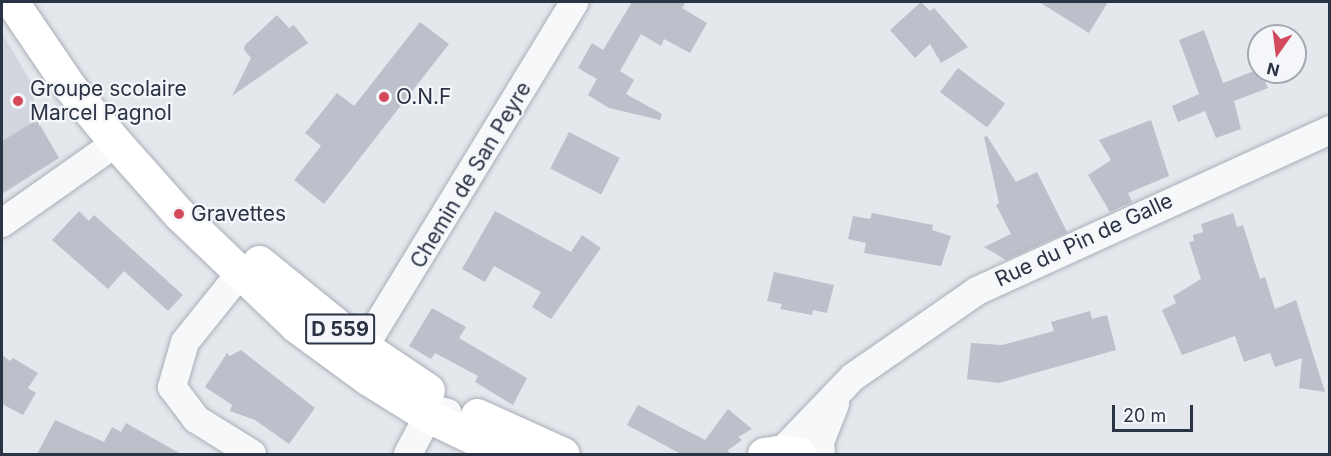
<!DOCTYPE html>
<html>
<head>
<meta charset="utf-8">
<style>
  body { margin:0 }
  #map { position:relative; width:1331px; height:456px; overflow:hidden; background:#e4e7ec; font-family:Inter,sans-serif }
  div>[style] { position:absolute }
  .built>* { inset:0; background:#d2d6de }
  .building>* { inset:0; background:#bbc0ca; transform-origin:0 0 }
  .roads { filter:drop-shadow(0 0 2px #a9aeb7) drop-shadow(0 0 2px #a9aeb7) }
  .minor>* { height:28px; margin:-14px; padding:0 14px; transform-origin:14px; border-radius:14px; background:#f7f8fa }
  .major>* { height:33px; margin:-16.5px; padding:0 16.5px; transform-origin:16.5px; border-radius:16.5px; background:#fff }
  .dots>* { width:16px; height:16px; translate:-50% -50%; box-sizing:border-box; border:3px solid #f4f6f9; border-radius:50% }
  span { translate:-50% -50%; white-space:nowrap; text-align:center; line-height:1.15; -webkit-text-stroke:4.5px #f4f6f9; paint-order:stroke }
  .shield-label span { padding:2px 4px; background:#f4f6f9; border:2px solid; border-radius:4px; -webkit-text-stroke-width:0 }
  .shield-label { font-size:20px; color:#2b3445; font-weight:700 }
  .poi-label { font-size:21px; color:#2b3445 }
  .left { translate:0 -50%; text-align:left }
  .street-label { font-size:21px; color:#2b3445 }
  .frame { position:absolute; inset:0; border:3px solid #2b3445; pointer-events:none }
  .north { position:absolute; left:1247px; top:24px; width:60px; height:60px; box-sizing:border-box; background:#f4f6f9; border:2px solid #a4a8b1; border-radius:50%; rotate:194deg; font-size:16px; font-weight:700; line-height:24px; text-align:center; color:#2b3445 }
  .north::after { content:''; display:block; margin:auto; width:21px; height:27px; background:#d1495b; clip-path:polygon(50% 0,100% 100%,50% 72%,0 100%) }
  .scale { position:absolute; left:1112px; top:405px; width:81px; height:27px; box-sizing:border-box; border:3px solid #2b3445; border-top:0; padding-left:8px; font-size:18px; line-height:21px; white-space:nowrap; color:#2b3445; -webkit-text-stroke:4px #f4f6f9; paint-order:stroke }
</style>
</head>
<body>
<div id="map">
  <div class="built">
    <i style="clip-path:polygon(2px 33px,31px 82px,37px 120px,59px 158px,2px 195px)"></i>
  </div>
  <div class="building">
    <i style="clip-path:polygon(632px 2px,686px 2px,682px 8px,707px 23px,690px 53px,664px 39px,661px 46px,641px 34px,620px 71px,634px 80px,626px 94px,662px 114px,660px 120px,609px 108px,588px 95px,597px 79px,578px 68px,592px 43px,603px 50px)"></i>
    <i style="clip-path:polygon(921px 2px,930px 11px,934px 8px,968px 47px,941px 63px,930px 44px,915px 58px,890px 30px)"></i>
    <i style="clip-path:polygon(1039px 2px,1108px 2px,1089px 33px)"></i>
    <i style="clip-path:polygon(277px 15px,289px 28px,294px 25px,308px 43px,232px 96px,251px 58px,244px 50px,245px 45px)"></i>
    <i style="clip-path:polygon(420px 22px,449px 44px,324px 204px,294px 180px,321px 146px,305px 133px,337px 93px,354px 106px)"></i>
    <i style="clip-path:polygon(1204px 30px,1223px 83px,1259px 69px,1268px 88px,1234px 101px,1241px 129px,1216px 138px,1205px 111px,1178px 122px,1172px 106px,1199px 94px,1179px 40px)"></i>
    <i style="left:958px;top:68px;width:59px;height:30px;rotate:37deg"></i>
    <i style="clip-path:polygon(37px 120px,59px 158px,2px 193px,2px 141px)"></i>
    <i style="clip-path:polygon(1151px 120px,1169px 176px,1128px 193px,1132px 202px,1110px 212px,1088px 175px,1111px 160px,1099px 140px)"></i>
    <i style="left:569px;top:132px;width:57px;height:41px;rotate:27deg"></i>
    <i style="clip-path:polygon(987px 136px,1016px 182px,1037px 172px,1067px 232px,1006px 260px,984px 247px,1011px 234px,996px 205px,999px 203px,984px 137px)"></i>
    <i style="clip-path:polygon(79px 211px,89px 221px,94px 215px,183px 295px,168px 311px,124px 271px,108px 289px,52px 240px)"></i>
    <i style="clip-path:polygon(495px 211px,571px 252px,582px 235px,601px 248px,551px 319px,532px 307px,541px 292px,494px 266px,485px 282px,462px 269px)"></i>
    <i style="clip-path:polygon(872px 213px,933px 225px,932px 230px,951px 236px,941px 266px,864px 253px,866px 243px,848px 239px,853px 216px,870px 219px)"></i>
    <i style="clip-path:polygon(1233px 213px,1237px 227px,1243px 225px,1260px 279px,1265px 277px,1275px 309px,1296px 300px,1325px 392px,1299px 388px,1302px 358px,1275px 367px,1270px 353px,1244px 362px,1235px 336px,1182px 355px,1162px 310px,1176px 303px,1173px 296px,1201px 279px,1189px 242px,1194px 241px,1193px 235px,1203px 232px,1201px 224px)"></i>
    <i style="clip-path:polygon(774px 272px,834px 285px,827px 313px,813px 310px,812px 315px,780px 309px,782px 304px,767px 301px)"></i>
    <i style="clip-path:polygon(432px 308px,466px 327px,459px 338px,527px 378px,513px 405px,475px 382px,478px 376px,435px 353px,431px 359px,409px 346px)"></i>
    <i style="clip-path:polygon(1090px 311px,1092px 319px,1107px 315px,1116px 350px,999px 383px,967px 379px,971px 343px,1002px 345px,1054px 331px,1051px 322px)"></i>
    <i style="clip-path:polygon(241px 350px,315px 408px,289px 444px,255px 420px,230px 411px,232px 405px,205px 387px,227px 353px,230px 356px)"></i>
    <i style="clip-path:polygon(2px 355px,10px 361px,13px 358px,38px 373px,28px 388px,36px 393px,23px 415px,2px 404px)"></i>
    <i style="clip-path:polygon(638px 405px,705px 440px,728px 409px,752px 429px,738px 437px,742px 440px,727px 451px,733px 454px,681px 454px,627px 425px)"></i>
    <i style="clip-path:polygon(55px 420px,104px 442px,112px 427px,121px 432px,126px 423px,181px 454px,37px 454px)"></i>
  </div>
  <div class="roads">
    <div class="minor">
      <i style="left:2px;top:223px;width:139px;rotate:-35.1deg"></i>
      <i style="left:242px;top:271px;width:91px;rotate:128.8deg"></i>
      <i style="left:185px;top:342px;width:47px;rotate:106.1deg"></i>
      <i style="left:172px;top:387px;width:40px;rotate:53deg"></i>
      <i style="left:196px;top:419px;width:66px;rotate:32deg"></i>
      <i style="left:364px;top:347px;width:404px;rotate:-58.6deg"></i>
      <i style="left:782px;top:451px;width:103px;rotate:-46.2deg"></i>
      <i style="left:853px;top:377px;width:151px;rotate:-34.7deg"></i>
      <i style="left:977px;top:291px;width:388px;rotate:-24.5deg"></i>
      <i style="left:408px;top:454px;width:43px;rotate:-62.2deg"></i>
      <i style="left:428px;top:416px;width:10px;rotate:-37deg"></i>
      <i style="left:436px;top:410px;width:12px;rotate:14deg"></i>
      <i style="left:821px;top:454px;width:12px;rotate:-95deg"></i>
      <i style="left:820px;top:442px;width:41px;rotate:-68.5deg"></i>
    </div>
    <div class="major">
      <i style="left:12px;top:2px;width:102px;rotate:55.8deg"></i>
      <i style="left:69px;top:86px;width:74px;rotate:50.5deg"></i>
      <i style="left:116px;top:143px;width:95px;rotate:48.4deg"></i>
      <i style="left:179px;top:214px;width:162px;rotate:43.7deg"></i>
      <i style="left:296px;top:326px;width:88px;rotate:36.2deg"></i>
      <i style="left:367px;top:378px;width:72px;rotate:31.9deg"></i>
      <i style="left:428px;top:416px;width:88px;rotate:25.7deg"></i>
      <i style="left:259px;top:262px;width:135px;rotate:39deg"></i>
      <i style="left:364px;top:347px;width:77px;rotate:33.9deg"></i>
      <i style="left:477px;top:415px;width:94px;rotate:24.4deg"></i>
      <i style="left:764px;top:454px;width:18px;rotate:-9deg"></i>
      <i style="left:782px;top:451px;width:18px;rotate:9deg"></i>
    </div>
  </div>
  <div class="dots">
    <i style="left:384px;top:97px;background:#d1495b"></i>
    <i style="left:18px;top:101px;background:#d1495b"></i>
    <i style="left:179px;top:214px;background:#d1495b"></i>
  </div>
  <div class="shield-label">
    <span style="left:340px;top:329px">D 559</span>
  </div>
  <div class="poi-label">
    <span class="left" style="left:30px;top:101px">Groupe scolaire<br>Marcel Pagnol</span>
    <span class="left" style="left:396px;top:97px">O.N.F</span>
    <span class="left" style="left:191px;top:214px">Gravettes</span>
  </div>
  <div class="street-label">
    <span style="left:471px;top:175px;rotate:-59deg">Chemin de San Peyre</span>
    <span style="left:1084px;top:240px;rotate:-25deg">Rue du Pin de Galle</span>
  </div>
  <div class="frame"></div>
  <div class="north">N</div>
  <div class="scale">20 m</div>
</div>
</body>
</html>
